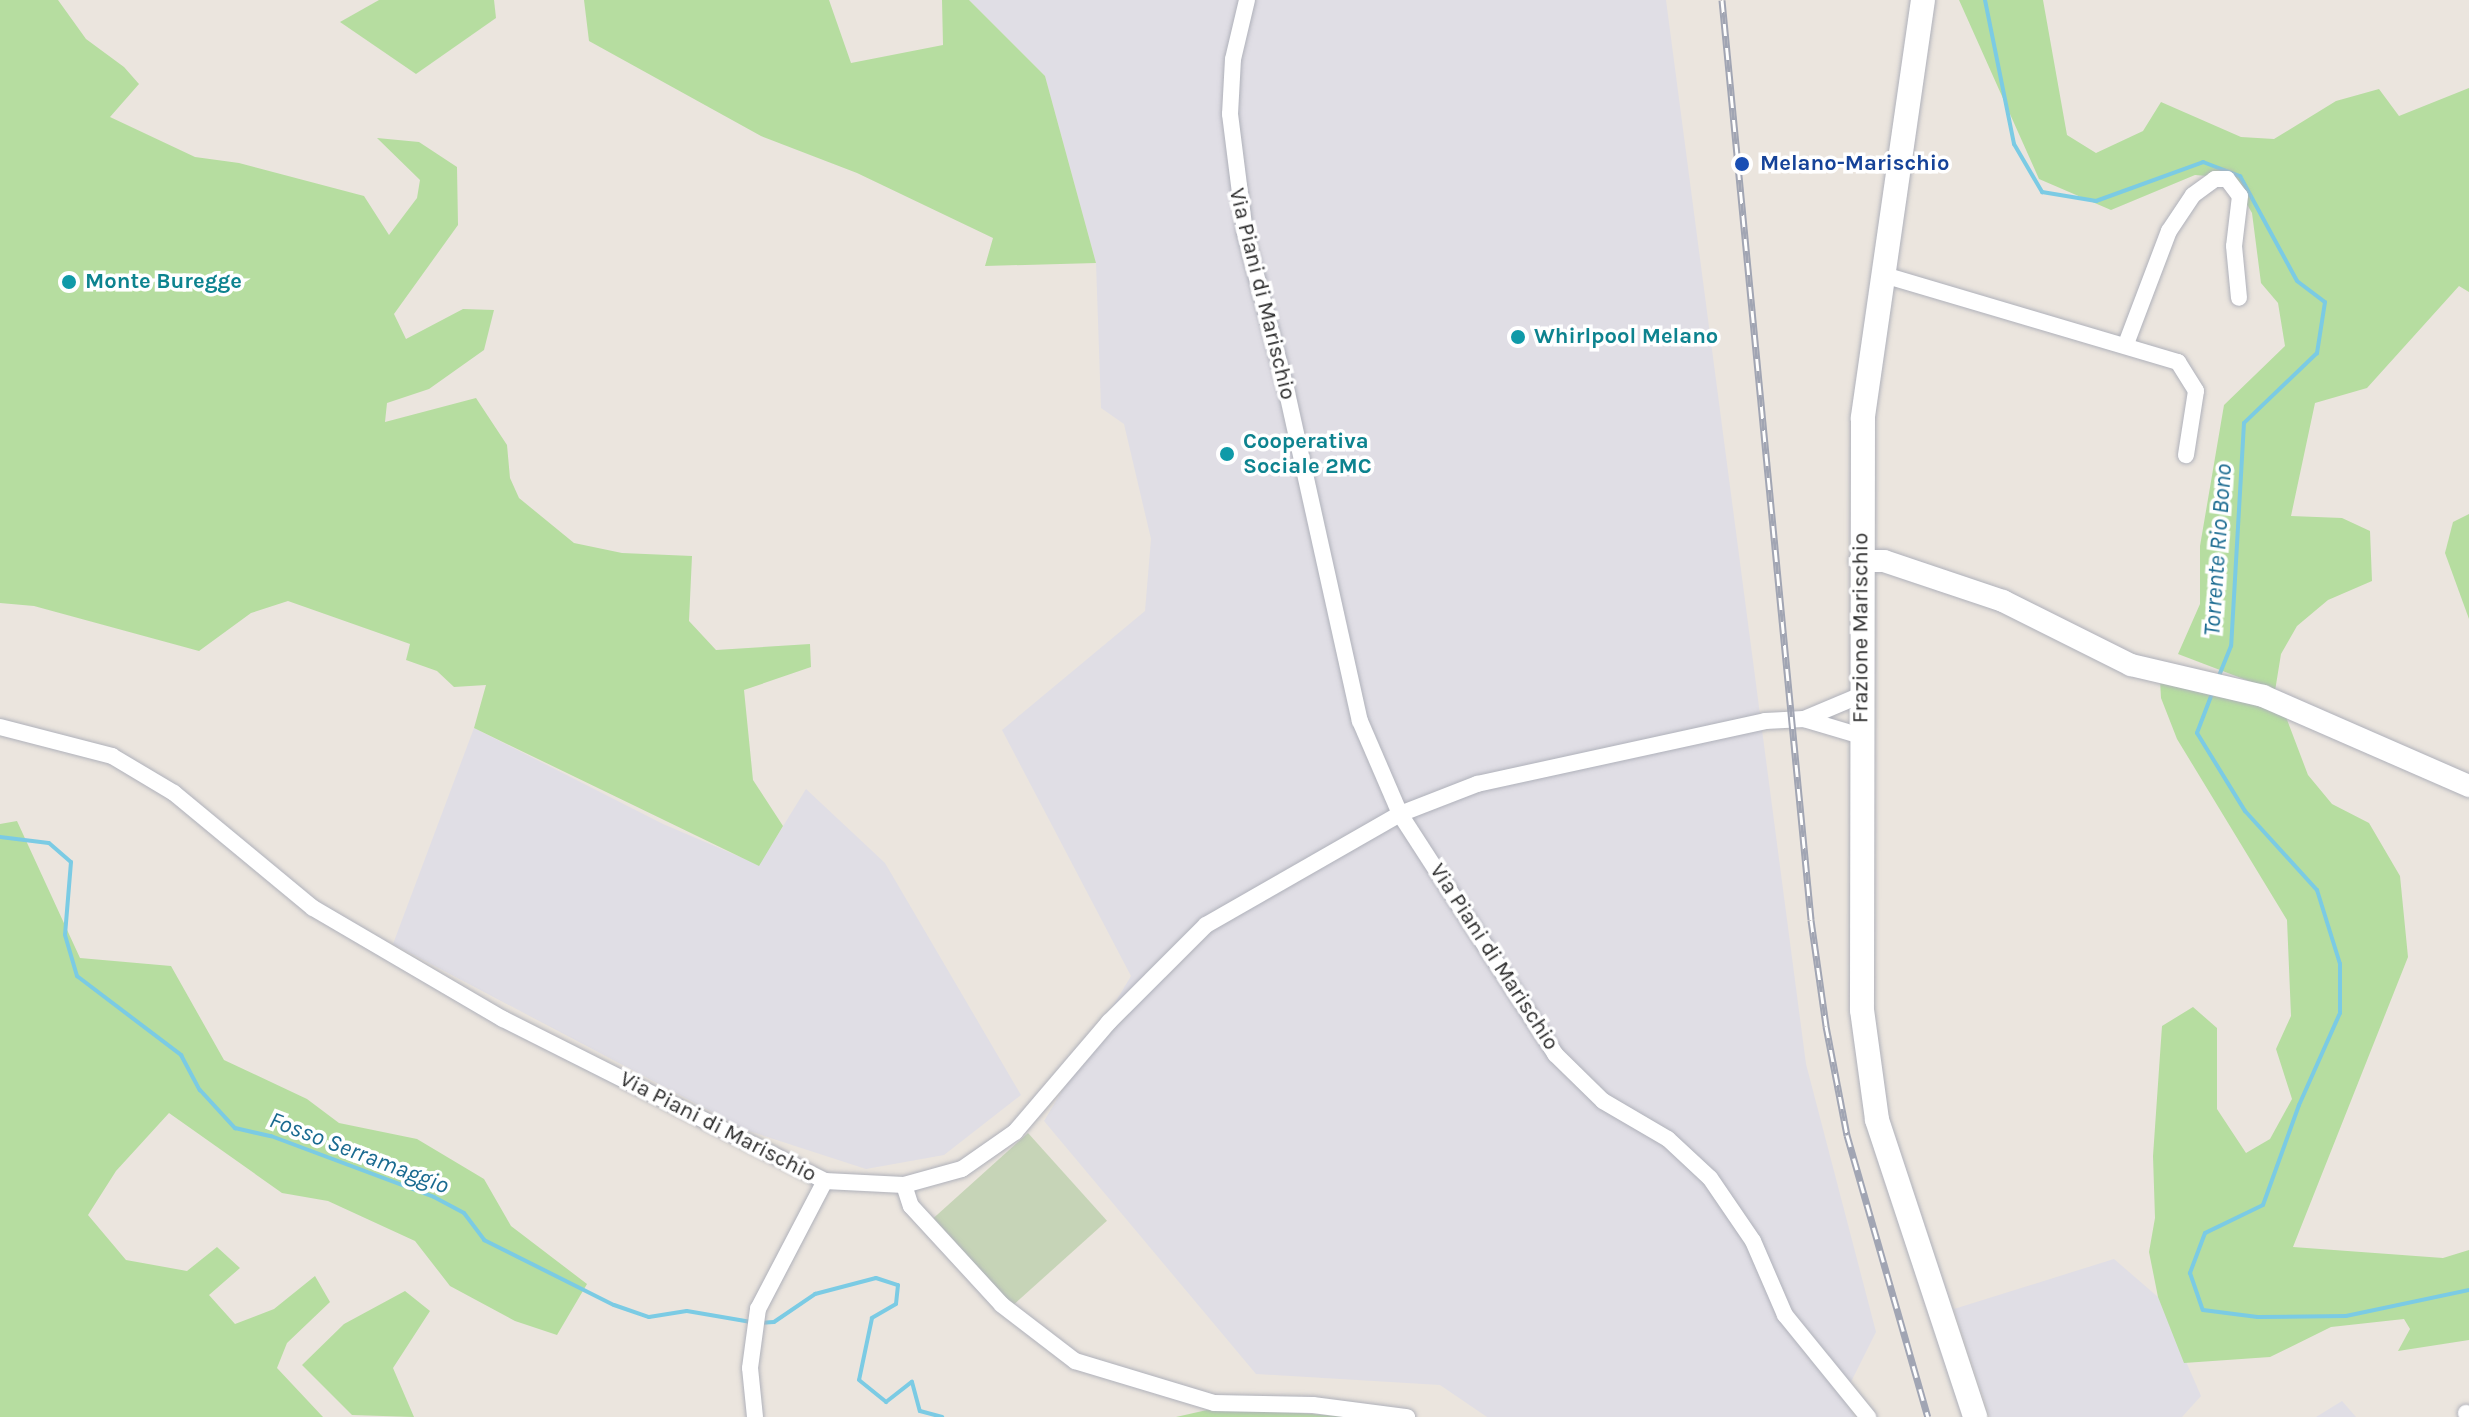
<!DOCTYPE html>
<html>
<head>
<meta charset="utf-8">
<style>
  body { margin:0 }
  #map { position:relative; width:2469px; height:1417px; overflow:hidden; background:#ebe5de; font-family:Karla,sans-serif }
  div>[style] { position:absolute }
  .industrial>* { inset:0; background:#e0dee5 }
  .green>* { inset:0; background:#b6dda0 }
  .cemetery>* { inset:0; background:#c6d4b7; transform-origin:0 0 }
  .stream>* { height:4px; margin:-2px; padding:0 2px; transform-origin:2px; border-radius:2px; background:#7bcbe4 }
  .roads { filter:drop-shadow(0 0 2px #afb1ba) drop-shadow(0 0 2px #afb1ba) }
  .minor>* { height:16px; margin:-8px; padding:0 8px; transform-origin:8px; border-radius:8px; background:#fff }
  .tertiary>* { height:22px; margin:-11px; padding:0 11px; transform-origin:11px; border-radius:11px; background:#fff }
  .secondary>* { height:24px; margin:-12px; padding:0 12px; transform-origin:12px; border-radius:12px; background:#fff }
  .rail>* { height:7px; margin-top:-3.5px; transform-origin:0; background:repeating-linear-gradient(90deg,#fff 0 12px,#a1a5b3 0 24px); box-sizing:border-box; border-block:2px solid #a1a5b3 }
  .dots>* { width:22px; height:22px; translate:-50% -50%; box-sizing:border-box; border:4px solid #fff; border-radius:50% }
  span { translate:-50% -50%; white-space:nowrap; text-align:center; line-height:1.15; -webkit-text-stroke:7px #fff; paint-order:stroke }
  .transit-label { font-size:22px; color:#164399; font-weight:700 }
  .left { translate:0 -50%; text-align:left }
  .culture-label { font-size:22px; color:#0d838f; font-weight:700 }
  .street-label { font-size:22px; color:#2b2b2b }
  .water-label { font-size:24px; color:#196a90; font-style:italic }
</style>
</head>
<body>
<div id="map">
  <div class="industrial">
    <i style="clip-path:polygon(969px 0,1666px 0,1806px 1064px,1876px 1332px,1843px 1398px,1855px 1417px,1487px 1417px,1440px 1385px,1256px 1374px,1044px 1121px,1131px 976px,1002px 730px,1145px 611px,1151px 539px,1124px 424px,1101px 408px,1096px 263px,1045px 76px)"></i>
    <i style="clip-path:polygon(474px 728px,663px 824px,759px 865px,806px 789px,885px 863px,1021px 1095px,944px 1155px,866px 1169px,746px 1130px,393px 944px)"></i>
    <i style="clip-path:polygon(2114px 1259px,2158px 1297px,2201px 1396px,2182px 1417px,1990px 1417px,1954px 1309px)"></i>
    <i style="clip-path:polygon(2342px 1401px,2356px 1417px,2316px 1417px)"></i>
  </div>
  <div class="green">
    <i style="clip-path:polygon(0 0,58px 0,86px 39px,124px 67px,139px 84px,110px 117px,195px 157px,239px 163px,364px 196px,389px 235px,417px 198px,420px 180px,377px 138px,419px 142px,457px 167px,458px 225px,394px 314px,406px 339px,463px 309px,494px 310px,484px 350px,429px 389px,387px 403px,385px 422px,476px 398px,507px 445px,510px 478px,519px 498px,574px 543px,622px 553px,692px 556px,689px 621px,716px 650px,810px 644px,811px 667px,744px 690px,753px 780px,783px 826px,759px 866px,474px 728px,486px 685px,454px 687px,437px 671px,406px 660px,410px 644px,288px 601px,251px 613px,199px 651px,34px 606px,0 603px)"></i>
    <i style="clip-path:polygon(379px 0,494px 0,496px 18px,416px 74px,340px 22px)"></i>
    <i style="clip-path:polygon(584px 0,829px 0,851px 63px,943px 45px,942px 0,969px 0,1045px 76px,1096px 263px,985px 266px,993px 238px,857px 173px,761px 136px,589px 41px)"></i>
    <i style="clip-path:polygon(1959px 0,2043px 0,2067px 135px,2096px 153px,2143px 131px,2161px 102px,2241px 137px,2274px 139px,2336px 101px,2379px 89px,2399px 116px,2469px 88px,2469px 292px,2459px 286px,2367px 388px,2315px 403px,2291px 516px,2342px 518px,2370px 531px,2372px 581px,2328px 600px,2297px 626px,2281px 654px,2275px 691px,2178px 654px,2200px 604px,2200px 546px,2224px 405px,2285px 346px,2278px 303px,2261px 283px,2252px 213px,2232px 178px,2195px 175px,2111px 210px,2039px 179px)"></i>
    <i style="clip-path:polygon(2469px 514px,2469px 619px,2445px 553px,2453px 522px)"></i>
    <i style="clip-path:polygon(2160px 680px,2249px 702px,2286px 717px,2308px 775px,2332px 804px,2369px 823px,2400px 876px,2408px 957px,2293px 1247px,2443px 1258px,2469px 1250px,2469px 1340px,2398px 1351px,2410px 1329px,2404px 1319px,2331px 1327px,2270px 1357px,2184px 1363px,2158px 1297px,2149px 1252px,2155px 1218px,2153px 1156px,2162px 1026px,2193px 1007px,2217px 1028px,2217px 1109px,2246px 1153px,2270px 1139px,2292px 1099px,2276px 1049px,2291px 1016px,2287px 920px,2177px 739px,2161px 698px)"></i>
    <i style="clip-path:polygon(17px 821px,80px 958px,171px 966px,224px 1060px,307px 1099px,339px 1123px,417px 1139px,484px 1179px,511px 1226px,587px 1284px,557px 1335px,515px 1321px,450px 1286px,415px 1241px,328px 1201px,282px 1193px,169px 1113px,116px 1171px,88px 1215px,126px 1260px,187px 1271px,217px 1247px,240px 1268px,209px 1295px,235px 1324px,274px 1309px,315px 1276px,330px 1302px,287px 1343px,277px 1368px,323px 1417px,0 1417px,0 824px)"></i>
    <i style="clip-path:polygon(405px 1291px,430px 1311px,393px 1368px,414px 1417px,352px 1415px,302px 1365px,344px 1324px)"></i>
    <i style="clip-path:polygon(1207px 1410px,1275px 1411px,1349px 1417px,1176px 1417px)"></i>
  </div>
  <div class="cemetery">
    <i style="left:1028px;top:1133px;width:118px;height:127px;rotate:48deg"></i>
  </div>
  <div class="stream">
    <i style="left:1985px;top:0;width:147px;rotate:78.6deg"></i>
    <i style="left:2014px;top:144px;width:56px;rotate:59.7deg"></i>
    <i style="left:2042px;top:192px;width:55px;rotate:9.5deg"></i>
    <i style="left:2096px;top:201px;width:114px;rotate:-20deg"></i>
    <i style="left:2203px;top:162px;width:40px;rotate:21deg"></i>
    <i style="left:2240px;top:176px;width:119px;rotate:61.5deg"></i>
    <i style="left:2297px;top:281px;width:35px;rotate:37deg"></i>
    <i style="left:2325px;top:302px;width:52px;rotate:98.9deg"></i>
    <i style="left:2317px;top:353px;width:101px;rotate:136.2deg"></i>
    <i style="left:2244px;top:423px;width:223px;rotate:93.3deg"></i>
    <i style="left:2231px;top:646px;width:35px;rotate:112deg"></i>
    <i style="left:2213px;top:691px;width:45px;rotate:110.9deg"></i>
    <i style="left:2197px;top:733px;width:92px;rotate:58.4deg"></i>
    <i style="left:2245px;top:811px;width:107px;rotate:47.7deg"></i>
    <i style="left:2317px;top:890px;width:77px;rotate:72.7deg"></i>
    <i style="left:2340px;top:964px;width:49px;rotate:90deg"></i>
    <i style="left:2340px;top:1013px;width:101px;rotate:114deg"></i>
    <i style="left:2299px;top:1105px;width:106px;rotate:109.8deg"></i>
    <i style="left:2263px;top:1205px;width:64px;rotate:154.2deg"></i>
    <i style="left:2205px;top:1233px;width:43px;rotate:110.6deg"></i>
    <i style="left:2190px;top:1273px;width:39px;rotate:71deg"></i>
    <i style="left:2203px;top:1310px;width:55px;rotate:7.3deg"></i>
    <i style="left:2258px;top:1317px;width:88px;rotate:-0.7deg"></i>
    <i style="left:2346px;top:1316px;width:126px;rotate:-11.9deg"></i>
    <i style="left:0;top:837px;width:49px;rotate:7deg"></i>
    <i style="left:49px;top:843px;width:29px;rotate:41deg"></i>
    <i style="left:71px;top:862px;width:73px;rotate:94.7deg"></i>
    <i style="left:65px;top:935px;width:43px;rotate:73.7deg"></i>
    <i style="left:77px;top:976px;width:131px;rotate:37.2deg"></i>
    <i style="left:181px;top:1055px;width:40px;rotate:62deg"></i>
    <i style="left:200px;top:1090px;width:52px;rotate:47.4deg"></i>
    <i style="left:235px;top:1128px;width:37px;rotate:13deg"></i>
    <i style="left:271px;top:1136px;width:174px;rotate:20.5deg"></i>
    <i style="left:434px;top:1197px;width:34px;rotate:28deg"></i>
    <i style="left:464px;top:1213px;width:34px;rotate:53deg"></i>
    <i style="left:484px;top:1240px;width:145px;rotate:26.6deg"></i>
    <i style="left:614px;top:1305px;width:37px;rotate:19deg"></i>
    <i style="left:649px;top:1317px;width:38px;rotate:-9deg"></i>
    <i style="left:687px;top:1311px;width:65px;rotate:9.8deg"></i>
    <i style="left:759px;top:1323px;width:15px;rotate:-4deg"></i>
    <i style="left:774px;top:1322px;width:50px;rotate:-34.3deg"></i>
    <i style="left:815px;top:1294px;width:63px;rotate:-14.7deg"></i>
    <i style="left:876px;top:1278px;width:23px;rotate:18deg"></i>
    <i style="left:898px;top:1285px;width:19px;rotate:96deg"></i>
    <i style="left:896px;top:1304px;width:28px;rotate:150deg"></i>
    <i style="left:872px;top:1318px;width:63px;rotate:101.8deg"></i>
    <i style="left:859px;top:1380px;width:35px;rotate:39deg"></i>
    <i style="left:886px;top:1402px;width:33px;rotate:-38deg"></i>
    <i style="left:912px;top:1382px;width:30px;rotate:75deg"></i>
    <i style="left:920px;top:1411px;width:23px;rotate:15deg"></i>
  </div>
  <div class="roads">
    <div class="minor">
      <i style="left:1247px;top:0;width:61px;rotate:103.3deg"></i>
      <i style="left:1233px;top:59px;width:55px;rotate:93.1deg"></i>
      <i style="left:1230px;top:114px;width:120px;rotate:82.8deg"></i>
      <i style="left:1245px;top:233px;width:160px;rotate:75.2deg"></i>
      <i style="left:1286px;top:388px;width:341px;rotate:77.5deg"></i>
      <i style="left:1360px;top:721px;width:101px;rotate:66.7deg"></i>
      <i style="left:1400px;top:814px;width:286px;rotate:57.1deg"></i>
      <i style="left:1555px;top:1054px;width:67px;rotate:44.4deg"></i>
      <i style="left:1603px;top:1101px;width:75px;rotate:30.3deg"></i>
      <i style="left:1668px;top:1139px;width:57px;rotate:42.9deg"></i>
      <i style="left:1710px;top:1178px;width:76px;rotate:55.7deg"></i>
      <i style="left:1753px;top:1241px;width:81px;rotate:66.6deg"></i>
      <i style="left:1785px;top:1315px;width:132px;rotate:50.9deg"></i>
      <i style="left:1884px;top:275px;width:307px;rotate:16.5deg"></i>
      <i style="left:2178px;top:362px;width:34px;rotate:58deg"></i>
      <i style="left:2196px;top:391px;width:65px;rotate:98.9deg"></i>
      <i style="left:2126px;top:344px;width:121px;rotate:-69.2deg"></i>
      <i style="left:2169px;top:231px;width:43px;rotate:-56.3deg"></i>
      <i style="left:2193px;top:195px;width:27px;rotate:-36deg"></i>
      <i style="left:2215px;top:179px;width:12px"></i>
      <i style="left:2227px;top:179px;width:21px;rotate:53deg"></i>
      <i style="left:2240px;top:196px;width:50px;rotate:96.8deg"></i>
      <i style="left:2234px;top:246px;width:52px;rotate:84.5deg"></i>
      <i style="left:1804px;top:719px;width:62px;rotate:-22.8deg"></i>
      <i style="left:0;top:727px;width:116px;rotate:14.5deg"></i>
      <i style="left:112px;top:756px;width:72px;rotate:30.8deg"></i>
      <i style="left:174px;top:793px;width:180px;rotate:39.6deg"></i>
      <i style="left:313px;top:908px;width:220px;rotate:30.3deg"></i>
      <i style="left:503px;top:1019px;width:360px;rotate:26.7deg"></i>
      <i style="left:825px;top:1181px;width:79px;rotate:2.9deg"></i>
      <i style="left:904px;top:1185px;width:60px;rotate:-15.4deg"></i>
      <i style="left:962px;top:1169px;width:65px;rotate:-34.9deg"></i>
      <i style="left:1015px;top:1132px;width:145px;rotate:-49.5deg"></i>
      <i style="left:1109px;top:1022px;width:137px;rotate:-45deg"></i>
      <i style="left:1206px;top:925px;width:224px;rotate:-29.8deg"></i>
      <i style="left:1400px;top:814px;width:83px;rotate:-21.3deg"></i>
      <i style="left:1477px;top:784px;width:295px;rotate:-12.3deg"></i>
      <i style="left:1765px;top:721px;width:39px;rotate:-3deg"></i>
      <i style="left:1804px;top:719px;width:59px;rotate:16.6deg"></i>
      <i style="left:904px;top:1185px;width:22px;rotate:72deg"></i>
      <i style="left:911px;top:1206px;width:134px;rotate:47.4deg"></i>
      <i style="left:1002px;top:1305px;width:92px;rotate:37.5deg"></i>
      <i style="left:1075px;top:1361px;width:145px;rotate:16.8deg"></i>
      <i style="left:1214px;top:1403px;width:99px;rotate:1.2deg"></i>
      <i style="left:1313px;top:1405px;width:95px;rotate:7.3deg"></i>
      <i style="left:2466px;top:1413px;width:5px;rotate:53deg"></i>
      <i style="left:755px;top:1417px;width:49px;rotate:-95.8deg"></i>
      <i style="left:750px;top:1368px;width:60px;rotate:-82.3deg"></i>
      <i style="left:758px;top:1309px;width:144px;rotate:-62.4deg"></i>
    </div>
    <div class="tertiary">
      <i style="left:1860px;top:561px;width:24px"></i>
      <i style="left:1884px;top:561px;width:126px;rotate:18.6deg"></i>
      <i style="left:2003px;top:601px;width:143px;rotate:26.6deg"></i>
      <i style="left:2131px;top:665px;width:136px;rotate:13.2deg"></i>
      <i style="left:2263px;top:696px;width:225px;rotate:23.6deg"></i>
    </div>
    <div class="secondary">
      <i style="left:1923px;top:0;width:422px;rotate:98.2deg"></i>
      <i style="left:1863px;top:418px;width:592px;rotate:90.1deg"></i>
      <i style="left:1862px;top:1010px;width:111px;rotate:82.2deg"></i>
      <i style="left:1877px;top:1120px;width:313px;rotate:71.7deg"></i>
    </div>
  </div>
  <div class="rail">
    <i style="left:1722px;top:0;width:924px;rotate:84.47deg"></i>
    <i style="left:1811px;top:920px;width:107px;rotate:81.9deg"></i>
    <i style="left:1826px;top:1026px;width:111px;rotate:79.1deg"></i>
    <i style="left:1847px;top:1135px;width:293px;rotate:74deg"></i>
  </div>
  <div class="dots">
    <i style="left:1742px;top:164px;background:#1a4fb4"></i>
    <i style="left:69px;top:282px;background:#0f9aa8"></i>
    <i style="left:1518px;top:337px;background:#0f9aa8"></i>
    <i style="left:1227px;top:454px;background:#0f9aa8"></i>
  </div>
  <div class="transit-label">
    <span class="left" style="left:1760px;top:164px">Melano-Marischio</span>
  </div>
  <div class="culture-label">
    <span class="left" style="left:85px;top:282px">Monte Buregge</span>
    <span class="left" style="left:1534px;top:337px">Whirlpool Melano</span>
    <span class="left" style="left:1243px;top:454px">Cooperativa<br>Sociale 2MC</span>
  </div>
  <div class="street-label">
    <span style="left:1262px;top:294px;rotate:76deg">Via Piani di Marischio</span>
    <span style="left:1861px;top:628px;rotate:-90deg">Frazione Marischio</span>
    <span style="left:1494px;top:957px;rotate:57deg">Via Piani di Marischio</span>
    <span style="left:718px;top:1127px;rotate:27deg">Via Piani di Marischio</span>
  </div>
  <div class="water-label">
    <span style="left:2218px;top:550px;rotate:-86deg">Torrente Rio Bono</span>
    <span style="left:359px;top:1153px;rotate:21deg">Fosso Serramaggio</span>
  </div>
</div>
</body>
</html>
